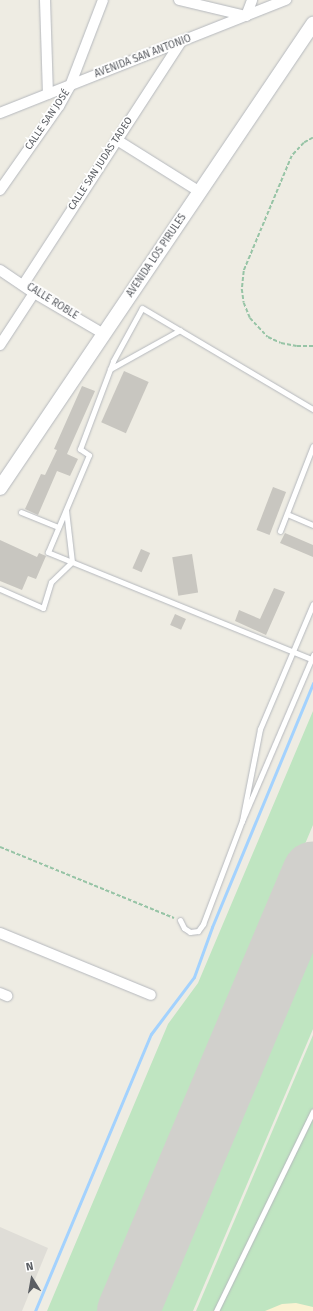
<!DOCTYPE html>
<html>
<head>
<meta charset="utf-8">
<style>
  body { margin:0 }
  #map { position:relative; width:313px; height:1311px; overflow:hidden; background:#eeece3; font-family:"Fira Sans",sans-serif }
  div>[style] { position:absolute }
  .industrial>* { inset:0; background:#dfddd7 }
  .green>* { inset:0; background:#bfe5c1 }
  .sand>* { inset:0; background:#faf2d2 }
  .stream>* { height:3px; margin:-1.5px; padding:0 1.5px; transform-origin:1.5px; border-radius:1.5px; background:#a3d2fe }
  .runway>* { height:62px; margin:-31px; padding:0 31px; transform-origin:31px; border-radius:31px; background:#d1d0cc }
  .building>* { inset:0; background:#c8c6c0; transform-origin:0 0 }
  .path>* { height:1.5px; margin-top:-0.75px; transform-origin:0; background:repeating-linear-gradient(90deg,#97c4a6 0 4px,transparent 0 6px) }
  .roads { filter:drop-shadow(0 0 1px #b5b8bd) drop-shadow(0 0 1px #b5b8bd) }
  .lane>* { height:5px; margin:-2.5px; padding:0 2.5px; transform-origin:2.5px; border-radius:2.5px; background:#fff }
  .street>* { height:10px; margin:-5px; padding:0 5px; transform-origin:5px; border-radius:5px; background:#fff }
  .secondary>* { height:14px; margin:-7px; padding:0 7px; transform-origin:7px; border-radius:7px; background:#fff }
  span { translate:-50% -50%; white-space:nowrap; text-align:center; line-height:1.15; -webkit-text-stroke:3.5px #fff; paint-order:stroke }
  .street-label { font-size:10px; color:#5b5e63 }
  .north { position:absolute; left:12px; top:1259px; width:40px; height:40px; -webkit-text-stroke:3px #fff; paint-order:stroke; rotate:349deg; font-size:11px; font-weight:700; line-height:16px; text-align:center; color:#5b5e63 }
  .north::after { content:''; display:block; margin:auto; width:14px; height:18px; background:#5b5e63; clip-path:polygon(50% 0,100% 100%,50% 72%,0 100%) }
</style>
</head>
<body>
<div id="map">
  <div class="industrial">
    <i style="clip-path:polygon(0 1227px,48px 1248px,22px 1311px,0 1311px)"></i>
  </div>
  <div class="green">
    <i style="clip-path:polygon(313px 711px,313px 825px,108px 1311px,47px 1311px,168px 1024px,198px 983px)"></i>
    <i style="clip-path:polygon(313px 919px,313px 1029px,193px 1311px,148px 1311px)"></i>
    <i style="clip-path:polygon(313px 1035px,313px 1311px,196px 1311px)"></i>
  </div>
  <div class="sand">
    <i style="clip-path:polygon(296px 1303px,313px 1307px,313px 1311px,265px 1311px,282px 1304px)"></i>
  </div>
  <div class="stream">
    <i style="left:35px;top:1311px;width:300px;rotate:-67.3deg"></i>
    <i style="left:151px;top:1034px;width:71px;rotate:-53deg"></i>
    <i style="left:194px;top:977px;width:53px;rotate:-70.2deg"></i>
    <i style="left:212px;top:927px;width:264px;rotate:-67.5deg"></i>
  </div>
  <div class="runway">
    <i style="left:128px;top:1311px;width:476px;rotate:-67.1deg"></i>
  </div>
  <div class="building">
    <i style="left:124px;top:371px;width:27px;height:56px;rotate:24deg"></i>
    <i style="clip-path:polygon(82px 386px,95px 391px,67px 454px,78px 459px,70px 476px,57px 471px,38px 515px,25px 509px,41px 474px,45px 475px,57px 450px,54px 449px)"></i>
    <i style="left:273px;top:487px;width:14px;height:46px;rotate:21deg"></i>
    <i style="clip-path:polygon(285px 533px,313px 545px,313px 557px,280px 543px)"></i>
    <i style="clip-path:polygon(0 540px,37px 557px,39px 553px,46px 556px,36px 579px,28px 576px,22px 590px,0 581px)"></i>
    <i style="left:141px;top:549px;width:10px;height:21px;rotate:24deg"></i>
    <i style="left:192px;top:554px;width:39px;height:20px;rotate:81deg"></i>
    <i style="clip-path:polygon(274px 588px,285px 592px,266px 635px,235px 621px,239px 610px,260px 619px)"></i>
    <i style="left:175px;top:614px;width:12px;height:12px;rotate:24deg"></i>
  </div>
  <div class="path">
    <i style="left:313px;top:138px;width:10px;rotate:151deg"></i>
    <i style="left:304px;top:143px;width:18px;rotate:133deg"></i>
    <i style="left:292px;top:156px;width:125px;rotate:112.7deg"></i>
    <i style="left:244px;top:271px;width:18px;rotate:96deg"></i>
    <i style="left:242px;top:289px;width:14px;rotate:82deg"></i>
    <i style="left:244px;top:303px;width:16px;rotate:68deg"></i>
    <i style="left:250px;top:318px;width:26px;rotate:47deg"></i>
    <i style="left:268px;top:337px;width:14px;rotate:25deg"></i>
    <i style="left:281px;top:343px;width:16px;rotate:11deg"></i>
    <i style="left:297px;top:346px;width:16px"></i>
    <i style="left:0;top:847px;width:188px;rotate:22.2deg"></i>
  </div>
  <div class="roads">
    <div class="lane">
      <i style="left:110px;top:369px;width:80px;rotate:-29.1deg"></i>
      <i style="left:21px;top:512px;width:40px;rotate:22deg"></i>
      <i style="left:287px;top:514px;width:28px;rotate:23deg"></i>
      <i style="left:280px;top:531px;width:91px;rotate:-68.8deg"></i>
      <i style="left:0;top:589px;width:47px;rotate:23.8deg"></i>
      <i style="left:43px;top:608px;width:27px;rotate:-73deg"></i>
      <i style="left:51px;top:582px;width:29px;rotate:-44deg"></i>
      <i style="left:72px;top:562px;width:52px;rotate:-96.6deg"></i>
      <i style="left:313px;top:604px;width:136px;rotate:113deg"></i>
      <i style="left:260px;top:729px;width:94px;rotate:101.1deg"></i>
      <i style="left:242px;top:821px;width:181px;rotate:-66.8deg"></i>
      <i style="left:311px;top:659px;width:284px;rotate:-157.9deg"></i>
      <i style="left:48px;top:552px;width:105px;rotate:-67.1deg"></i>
      <i style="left:89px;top:455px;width:11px;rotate:-146deg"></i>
      <i style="left:80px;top:449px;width:94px;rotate:-69.4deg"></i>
      <i style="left:113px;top:361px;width:60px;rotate:-61.3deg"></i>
      <i style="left:142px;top:308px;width:199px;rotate:30.6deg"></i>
      <i style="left:180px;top:920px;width:9px;rotate:63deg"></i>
      <i style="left:184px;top:928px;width:7px;rotate:34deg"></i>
      <i style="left:190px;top:932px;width:8px;rotate:-7deg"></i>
      <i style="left:198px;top:931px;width:9px;rotate:-54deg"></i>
      <i style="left:203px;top:924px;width:110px;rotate:-69.3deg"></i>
      <i style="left:216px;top:1311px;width:222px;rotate:-64.1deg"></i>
    </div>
    <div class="street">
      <i style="left:45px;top:0;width:94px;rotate:88.2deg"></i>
      <i style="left:179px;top:0;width:69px;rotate:13.4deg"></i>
      <i style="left:246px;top:16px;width:17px;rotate:-69deg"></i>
      <i style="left:0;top:113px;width:308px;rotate:-21.6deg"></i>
      <i style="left:117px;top:140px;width:98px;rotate:32.1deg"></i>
      <i style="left:0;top:190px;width:103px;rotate:-54.9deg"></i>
      <i style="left:59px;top:106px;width:23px;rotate:-61deg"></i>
      <i style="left:70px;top:86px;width:92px;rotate:-69deg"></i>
      <i style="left:0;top:270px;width:41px;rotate:34.1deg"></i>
      <i style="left:34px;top:293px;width:81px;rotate:30.4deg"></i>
      <i style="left:23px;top:285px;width:288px;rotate:-57deg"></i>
      <i style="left:0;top:345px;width:62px;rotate:-56.8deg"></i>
      <i style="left:0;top:933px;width:163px;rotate:22.3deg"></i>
      <i style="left:0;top:993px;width:8px;rotate:23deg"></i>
    </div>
    <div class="secondary">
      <i style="left:0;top:488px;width:560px;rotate:-56deg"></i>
    </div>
  </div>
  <div class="street-label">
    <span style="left:143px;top:57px;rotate:-21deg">AVENIDA SAN ANTONIO</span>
    <span style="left:48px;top:120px;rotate:-56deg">CALLE SAN JOSÉ</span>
    <span style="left:101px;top:164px;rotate:-57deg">CALLE SAN JUDAS TADEO</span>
    <span style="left:157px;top:256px;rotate:-56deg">AVENIDA LOS PIRULES</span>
    <span style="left:52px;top:302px;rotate:32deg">CALLE ROBLE</span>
  </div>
  <div class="north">N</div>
</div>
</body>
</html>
